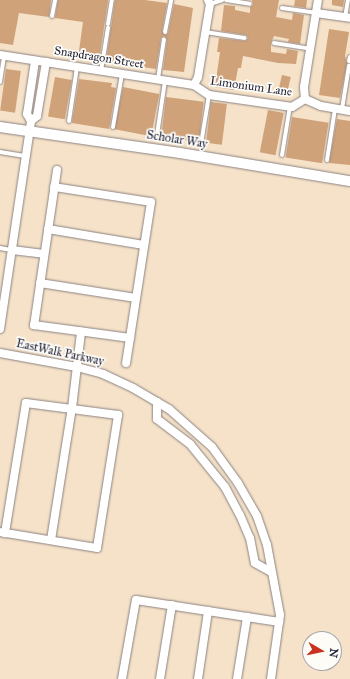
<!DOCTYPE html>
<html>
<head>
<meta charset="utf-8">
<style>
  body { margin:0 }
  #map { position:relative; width:350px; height:679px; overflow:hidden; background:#f5e2c8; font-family:"IM FELL Great Primer",serif }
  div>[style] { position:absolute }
  .building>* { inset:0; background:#cfa27a; transform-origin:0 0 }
  .roads { filter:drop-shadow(0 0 1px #8c8282) drop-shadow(0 0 1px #8c8282) }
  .service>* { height:4px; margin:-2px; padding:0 2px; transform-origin:2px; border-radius:2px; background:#fff }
  .minor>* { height:8px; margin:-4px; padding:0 4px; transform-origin:4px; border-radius:4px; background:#fff }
  .tertiary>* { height:10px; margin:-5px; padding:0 5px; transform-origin:5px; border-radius:5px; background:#fff }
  span { translate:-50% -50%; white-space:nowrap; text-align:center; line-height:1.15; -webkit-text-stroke:3.5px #fdfcf7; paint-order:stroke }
  .street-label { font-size:12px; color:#22223b }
  .north { position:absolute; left:302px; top:631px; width:40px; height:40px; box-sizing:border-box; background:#fdfcf7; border:1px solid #a5a5ac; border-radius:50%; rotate:99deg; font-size:11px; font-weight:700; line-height:16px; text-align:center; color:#22223b }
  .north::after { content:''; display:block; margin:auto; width:14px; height:18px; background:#c8321e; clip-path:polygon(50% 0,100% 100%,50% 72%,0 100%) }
</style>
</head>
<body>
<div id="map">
  <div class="building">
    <i style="clip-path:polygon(0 0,51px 0,49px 17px,19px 13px,13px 45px,0 43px)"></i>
    <i style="clip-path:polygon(58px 0,108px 0,99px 61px,78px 58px,83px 22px,55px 18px)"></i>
    <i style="clip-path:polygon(115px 0,145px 0,167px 3px,162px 31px,165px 35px,168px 33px,174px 4px,193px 8px,184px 72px,163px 70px,167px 40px,164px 36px,161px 38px,156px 69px,135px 66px,135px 64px,113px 61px,113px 63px,106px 62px)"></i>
    <i style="clip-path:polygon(252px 0,279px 0,276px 17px,292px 20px,293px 13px,304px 15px,300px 44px,288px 42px,289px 39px,274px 36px,271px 43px,271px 52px,286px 54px,287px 49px,298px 51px,296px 64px,278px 63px,243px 56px,241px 68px,238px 68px,234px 90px,215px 87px,220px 52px,217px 52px,219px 38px,245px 41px,248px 38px,246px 35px,221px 31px,224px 5px,235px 6px,235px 10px,250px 13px,250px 7px,253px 5px)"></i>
    <i style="clip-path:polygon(295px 0,307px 0,306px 8px,294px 6px)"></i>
    <i style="clip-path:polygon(332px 0,344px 0,343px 7px,332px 5px)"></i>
    <i style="clip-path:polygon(329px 29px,349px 32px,345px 56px,347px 63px,340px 98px,319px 95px)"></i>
    <i style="left:6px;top:69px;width:15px;height:42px;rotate:8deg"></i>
    <i style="left:282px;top:75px;width:9px;height:16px;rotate:13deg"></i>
    <i style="left:55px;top:77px;width:17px;height:40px;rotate:10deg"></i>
    <i style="clip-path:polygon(79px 79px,112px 83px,111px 87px,116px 88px,109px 129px,72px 123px)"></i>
    <i style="left:123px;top:87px;width:37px;height:43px;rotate:11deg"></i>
    <i style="left:166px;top:97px;width:38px;height:41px;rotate:7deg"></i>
    <i style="left:211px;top:102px;width:16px;height:41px;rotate:7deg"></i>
    <i style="left:268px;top:110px;width:16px;height:43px;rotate:11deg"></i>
    <i style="left:292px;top:117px;width:37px;height:41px;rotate:9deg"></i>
    <i style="clip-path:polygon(337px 119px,350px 121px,350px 165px,329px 163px)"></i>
  </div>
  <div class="roads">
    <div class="service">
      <i style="left:226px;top:0;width:24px;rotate:9deg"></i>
      <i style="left:210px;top:4px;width:13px;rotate:-18deg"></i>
      <i style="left:282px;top:8px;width:34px;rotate:8deg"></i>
      <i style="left:52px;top:16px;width:16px;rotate:-79deg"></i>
      <i style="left:345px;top:17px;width:17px;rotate:-80deg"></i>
      <i style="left:108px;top:24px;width:24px;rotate:-81deg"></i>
      <i style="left:165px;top:32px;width:33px;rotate:-79deg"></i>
      <i style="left:205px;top:32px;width:40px;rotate:8.5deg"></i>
      <i style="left:274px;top:43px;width:36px;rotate:9deg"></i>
      <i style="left:349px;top:61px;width:4px;rotate:-76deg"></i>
      <i style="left:101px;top:71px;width:44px;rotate:-80.8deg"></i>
      <i style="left:158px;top:79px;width:40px;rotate:-81.5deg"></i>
      <i style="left:0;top:82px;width:26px;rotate:-81deg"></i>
      <i style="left:342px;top:109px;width:44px;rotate:-80.8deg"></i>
      <i style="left:69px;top:121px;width:55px;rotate:-81.6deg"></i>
      <i style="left:113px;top:127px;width:54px;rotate:-80.4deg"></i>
      <i style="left:157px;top:135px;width:55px;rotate:-81.6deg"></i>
      <i style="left:201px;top:144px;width:50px;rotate:-80.7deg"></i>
      <i style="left:0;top:152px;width:25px;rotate:9deg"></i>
      <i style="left:282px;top:155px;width:50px;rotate:-80.7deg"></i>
      <i style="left:327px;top:160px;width:52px;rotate:-81.1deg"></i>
      <i style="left:0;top:248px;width:11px;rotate:10deg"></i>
    </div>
    <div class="minor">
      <i style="left:316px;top:13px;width:34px;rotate:8deg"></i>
      <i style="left:0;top:55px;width:196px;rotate:8.8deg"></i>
      <i style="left:194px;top:85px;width:18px;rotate:34deg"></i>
      <i style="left:209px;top:95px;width:84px;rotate:8.2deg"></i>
      <i style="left:292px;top:107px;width:15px;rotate:-32deg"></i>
      <i style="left:194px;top:85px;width:9px;rotate:-63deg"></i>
      <i style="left:198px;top:77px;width:74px;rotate:-80.7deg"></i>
      <i style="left:210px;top:4px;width:4px;rotate:-117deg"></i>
      <i style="left:305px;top:99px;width:12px;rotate:-95deg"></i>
      <i style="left:304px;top:87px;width:88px;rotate:-80.9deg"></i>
      <i style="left:305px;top:99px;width:17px;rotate:24deg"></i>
      <i style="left:321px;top:106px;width:29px;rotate:10deg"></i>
      <i style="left:31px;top:121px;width:8px;rotate:-40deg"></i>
      <i style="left:37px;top:116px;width:55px;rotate:-80.5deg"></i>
      <i style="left:57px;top:170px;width:157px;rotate:98.4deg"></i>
      <i style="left:34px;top:325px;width:97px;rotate:7.7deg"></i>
      <i style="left:54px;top:187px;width:98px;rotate:8.8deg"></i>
      <i style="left:151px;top:202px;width:163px;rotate:98.8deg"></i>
      <i style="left:48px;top:229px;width:97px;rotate:9.5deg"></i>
      <i style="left:12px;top:250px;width:32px;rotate:7deg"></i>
      <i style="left:40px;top:283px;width:97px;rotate:8.9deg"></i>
      <i style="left:0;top:329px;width:210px;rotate:-81.5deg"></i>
      <i style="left:31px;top:121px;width:8px;rotate:-120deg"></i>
      <i style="left:27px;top:114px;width:54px;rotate:-81.4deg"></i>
      <i style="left:0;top:353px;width:78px;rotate:10.3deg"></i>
      <i style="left:77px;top:367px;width:27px;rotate:15deg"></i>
      <i style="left:103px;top:374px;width:33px;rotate:25deg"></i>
      <i style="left:133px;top:388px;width:42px;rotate:30.3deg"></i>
      <i style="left:169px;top:409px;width:57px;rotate:41.5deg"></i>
      <i style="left:212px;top:447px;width:44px;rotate:54.2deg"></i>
      <i style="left:238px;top:483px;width:38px;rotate:60deg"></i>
      <i style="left:257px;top:516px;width:31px;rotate:71deg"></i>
      <i style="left:267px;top:545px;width:71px;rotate:79.5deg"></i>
      <i style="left:280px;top:615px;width:65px;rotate:98deg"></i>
      <i style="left:157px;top:402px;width:17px;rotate:90deg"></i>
      <i style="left:157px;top:419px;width:41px;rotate:37.1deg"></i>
      <i style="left:190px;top:444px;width:55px;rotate:50.9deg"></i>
      <i style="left:225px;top:487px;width:32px;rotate:62deg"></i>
      <i style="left:240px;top:515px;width:25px;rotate:67deg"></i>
      <i style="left:250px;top:538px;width:25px;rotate:79deg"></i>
      <i style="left:255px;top:563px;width:18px;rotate:29deg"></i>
      <i style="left:0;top:532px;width:98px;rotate:9.4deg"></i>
      <i style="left:97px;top:548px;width:135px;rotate:-81deg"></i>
      <i style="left:118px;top:415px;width:93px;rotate:-172.6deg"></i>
      <i style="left:26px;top:403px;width:132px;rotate:99.2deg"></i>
      <i style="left:51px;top:540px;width:134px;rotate:-81deg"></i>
      <i style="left:72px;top:408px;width:77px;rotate:-83.2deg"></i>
      <i style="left:122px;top:679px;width:80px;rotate:-80deg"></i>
      <i style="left:136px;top:600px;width:145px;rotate:8.7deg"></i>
      <i style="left:160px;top:679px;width:75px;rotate:-80.8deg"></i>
      <i style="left:198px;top:679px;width:69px;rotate:-81.6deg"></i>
      <i style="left:237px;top:679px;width:63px;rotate:-80.8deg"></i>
    </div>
    <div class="tertiary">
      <i style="left:0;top:127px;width:182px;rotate:8.2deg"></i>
      <i style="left:180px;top:153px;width:172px;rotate:9.4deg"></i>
    </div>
  </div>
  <div class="street-label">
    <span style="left:99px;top:58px;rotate:9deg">Snapdragon Street</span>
    <span style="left:251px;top:87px;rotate:8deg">Limonium Lane</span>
    <span style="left:177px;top:140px;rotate:9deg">Scholar Way</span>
    <span style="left:60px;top:353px;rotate:12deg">EastWalk Parkway</span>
  </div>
  <div class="north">N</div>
</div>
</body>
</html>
